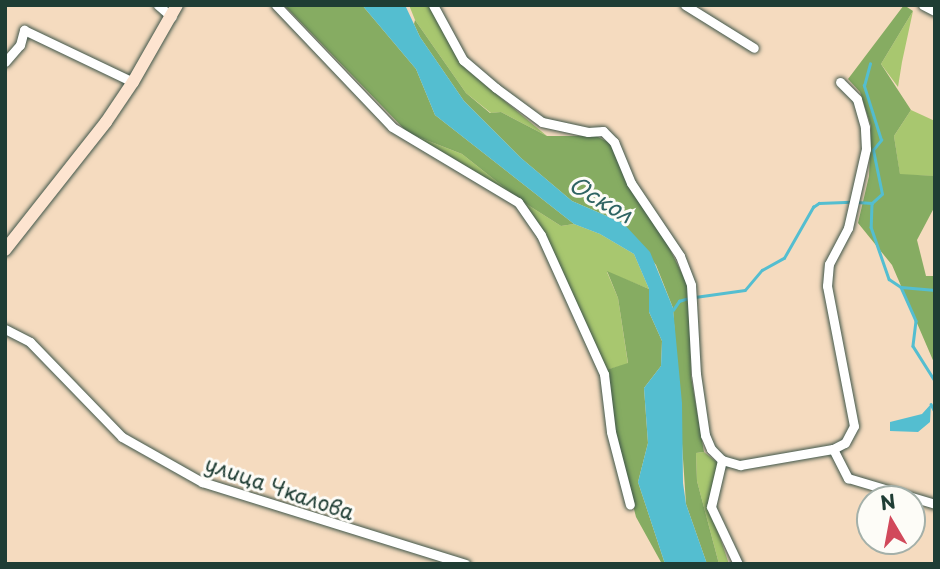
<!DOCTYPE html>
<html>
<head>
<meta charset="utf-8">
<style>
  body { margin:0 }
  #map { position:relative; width:940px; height:569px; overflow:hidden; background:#f5dbbf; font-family:"Playpen Sans",sans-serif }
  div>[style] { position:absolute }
  .green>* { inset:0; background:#a8c76f }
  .forest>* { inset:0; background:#86ac62 }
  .water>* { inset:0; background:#54bed0 }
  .stream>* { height:2.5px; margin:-1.25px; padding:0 1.25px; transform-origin:1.25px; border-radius:1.25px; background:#54bed0 }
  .roads { filter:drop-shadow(0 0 2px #3f5549) drop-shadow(0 0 2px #3f5549) }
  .minor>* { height:9px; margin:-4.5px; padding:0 4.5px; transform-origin:4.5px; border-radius:4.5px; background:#fff }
  .secondary>* { height:12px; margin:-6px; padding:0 6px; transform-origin:6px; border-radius:6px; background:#fde4d0 }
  span { translate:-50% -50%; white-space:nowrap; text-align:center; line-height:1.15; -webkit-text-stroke:6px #fdfcf7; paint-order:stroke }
  .street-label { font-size:21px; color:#1f3d34 }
  .water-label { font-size:23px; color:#2f6463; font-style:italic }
  .frame { position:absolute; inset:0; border:7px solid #1f3d34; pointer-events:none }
  .north { position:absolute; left:856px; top:485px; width:70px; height:70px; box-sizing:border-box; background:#fdfcf7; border:2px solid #a4b0a9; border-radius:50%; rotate:350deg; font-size:19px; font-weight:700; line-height:28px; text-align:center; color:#1f3d34 }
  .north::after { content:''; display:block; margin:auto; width:24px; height:32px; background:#d1495b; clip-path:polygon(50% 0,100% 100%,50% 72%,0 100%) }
</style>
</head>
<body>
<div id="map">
  <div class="green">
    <i style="clip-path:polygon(409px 5px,429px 5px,466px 69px,547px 136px,501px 112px,491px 113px,466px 93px,415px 20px)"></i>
    <i style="clip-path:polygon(913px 11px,902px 62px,898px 87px,881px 64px)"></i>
    <i style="clip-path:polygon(911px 110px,935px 121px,935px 176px,900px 175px,894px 136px)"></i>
    <i style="clip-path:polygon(408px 133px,462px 154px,520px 200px,561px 226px,574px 224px,600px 234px,634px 254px,649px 289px,607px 272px,618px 298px,628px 364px,606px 370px,553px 250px,520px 200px)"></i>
    <i style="clip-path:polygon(704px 452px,719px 464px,709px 505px,729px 564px,719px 564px,697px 481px,696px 453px)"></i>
  </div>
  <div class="forest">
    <i style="clip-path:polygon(284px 5px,362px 5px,416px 69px,435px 115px,574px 224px,561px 226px,520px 200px,462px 154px,408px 133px)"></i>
    <i style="clip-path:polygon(904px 5px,913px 11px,881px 64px,911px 110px,894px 136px,900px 174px,935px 176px,935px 206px,917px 240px,926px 276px,935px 276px,935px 365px,892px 265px,858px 223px,869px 176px,871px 126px,860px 92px,848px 79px)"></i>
    <i style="clip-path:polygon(415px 20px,466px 93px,490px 113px,501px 112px,547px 136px,596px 136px,610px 143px,659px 227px,689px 288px,691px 377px,704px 452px,696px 453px,697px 481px,719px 564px,707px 564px,686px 504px,673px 308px,656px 265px,623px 223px,572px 201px,521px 158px,464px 101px,420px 37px,414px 24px)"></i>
    <i style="clip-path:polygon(607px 271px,649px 289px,649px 312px,662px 341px,661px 366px,644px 388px,648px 443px,638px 482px,665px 564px,662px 564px,636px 517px,615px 434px,606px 370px,628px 363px,618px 298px)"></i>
  </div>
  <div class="water">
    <i style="clip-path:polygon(362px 5px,405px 5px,420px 37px,464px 101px,521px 158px,572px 201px,623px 223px,650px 252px,673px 308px,682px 403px,683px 483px,686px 504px,707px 564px,665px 564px,638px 482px,648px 443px,644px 388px,661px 366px,662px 341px,649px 312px,649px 289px,634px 254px,600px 234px,574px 224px,435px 115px,416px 69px)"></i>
    <i style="clip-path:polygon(931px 404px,930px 422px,918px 432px,890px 431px,890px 422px,922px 414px)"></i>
  </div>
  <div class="stream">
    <i style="left:857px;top:202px;width:15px;rotate:4deg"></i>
    <i style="left:872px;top:203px;width:13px;rotate:-42deg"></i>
    <i style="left:882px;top:194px;width:45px;rotate:-101.6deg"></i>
    <i style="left:873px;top:150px;width:13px;rotate:-51deg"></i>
    <i style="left:881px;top:140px;width:57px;rotate:-107.5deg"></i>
    <i style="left:864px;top:86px;width:23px;rotate:-75deg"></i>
    <i style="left:872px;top:204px;width:23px;rotate:92deg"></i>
    <i style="left:871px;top:227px;width:55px;rotate:70.9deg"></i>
    <i style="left:889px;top:279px;width:14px;rotate:34deg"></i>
    <i style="left:901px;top:287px;width:34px;rotate:5deg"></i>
    <i style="left:901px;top:287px;width:37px;rotate:66deg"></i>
    <i style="left:916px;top:321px;width:25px;rotate:97deg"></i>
    <i style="left:913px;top:346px;width:41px;rotate:57.8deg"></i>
    <i style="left:695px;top:297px;width:50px;rotate:-8deg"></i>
    <i style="left:745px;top:290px;width:26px;rotate:-50deg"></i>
    <i style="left:762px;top:270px;width:25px;rotate:-29deg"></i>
    <i style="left:784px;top:258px;width:59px;rotate:-60.4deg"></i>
    <i style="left:813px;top:207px;width:7px;rotate:-34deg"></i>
    <i style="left:819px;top:203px;width:32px;rotate:-2deg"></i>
    <i style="left:673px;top:310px;width:11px;rotate:-56deg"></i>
    <i style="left:679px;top:301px;width:10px;rotate:-17deg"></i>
    <i style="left:931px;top:404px;width:9px;rotate:63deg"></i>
  </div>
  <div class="roads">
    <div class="minor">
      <i style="left:158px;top:5px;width:18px;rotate:41deg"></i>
      <i style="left:276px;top:5px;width:168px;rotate:46.4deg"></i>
      <i style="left:392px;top:127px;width:147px;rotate:30.8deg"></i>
      <i style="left:518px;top:202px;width:40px;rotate:55.1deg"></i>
      <i style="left:541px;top:235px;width:153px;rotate:65.6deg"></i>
      <i style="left:604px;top:374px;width:58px;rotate:83.1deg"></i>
      <i style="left:611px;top:432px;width:75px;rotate:75.4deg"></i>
      <i style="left:433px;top:5px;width:63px;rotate:61.4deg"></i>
      <i style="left:463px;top:60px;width:43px;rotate:40.3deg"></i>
      <i style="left:496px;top:88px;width:57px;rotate:36.5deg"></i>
      <i style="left:542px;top:122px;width:47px;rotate:12.3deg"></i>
      <i style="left:588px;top:132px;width:15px;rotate:-4deg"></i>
      <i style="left:603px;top:131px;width:16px;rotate:45deg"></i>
      <i style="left:614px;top:142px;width:44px;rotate:67.5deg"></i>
      <i style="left:631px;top:183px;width:88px;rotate:56.1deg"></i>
      <i style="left:680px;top:256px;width:31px;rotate:69deg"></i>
      <i style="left:691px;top:285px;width:89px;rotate:86.8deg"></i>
      <i style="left:696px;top:374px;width:62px;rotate:81.6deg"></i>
      <i style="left:705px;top:435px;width:15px;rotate:67deg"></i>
      <i style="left:711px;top:449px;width:16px;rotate:45deg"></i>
      <i style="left:722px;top:460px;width:19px;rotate:16deg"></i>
      <i style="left:740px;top:465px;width:94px;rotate:-9.8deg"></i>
      <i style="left:833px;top:449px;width:13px;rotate:-27deg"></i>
      <i style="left:845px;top:443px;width:19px;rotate:-62deg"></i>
      <i style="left:854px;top:426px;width:143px;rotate:-100.9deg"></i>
      <i style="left:827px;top:286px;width:22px;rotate:-85deg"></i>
      <i style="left:829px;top:264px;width:41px;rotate:-62.2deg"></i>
      <i style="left:848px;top:228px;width:81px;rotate:-77.2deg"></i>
      <i style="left:866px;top:149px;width:22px;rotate:-93deg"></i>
      <i style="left:865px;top:127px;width:29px;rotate:-106deg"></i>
      <i style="left:857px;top:99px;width:24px;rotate:-135deg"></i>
      <i style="left:685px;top:5px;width:81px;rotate:31.9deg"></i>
      <i style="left:923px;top:5px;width:13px;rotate:27deg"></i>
      <i style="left:5px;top:62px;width:23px;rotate:-49deg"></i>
      <i style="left:20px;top:45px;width:16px;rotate:-75deg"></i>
      <i style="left:24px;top:30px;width:121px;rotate:25.5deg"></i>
      <i style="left:5px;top:329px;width:28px;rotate:27deg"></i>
      <i style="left:30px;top:342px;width:132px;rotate:45.9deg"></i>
      <i style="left:122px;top:437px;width:92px;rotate:29.4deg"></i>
      <i style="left:202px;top:482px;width:276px;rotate:17.3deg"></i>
      <i style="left:833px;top:449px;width:33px;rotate:63deg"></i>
      <i style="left:848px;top:478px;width:91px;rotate:16.6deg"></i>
      <i style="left:722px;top:460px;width:48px;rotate:103.2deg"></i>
      <i style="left:711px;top:507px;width:63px;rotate:64.7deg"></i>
    </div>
    <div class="secondary">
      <i style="left:5px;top:250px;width:163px;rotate:-51.7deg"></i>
      <i style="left:106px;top:122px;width:48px;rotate:-56deg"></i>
      <i style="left:133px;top:82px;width:89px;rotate:-60.3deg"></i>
    </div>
  </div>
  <div class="street-label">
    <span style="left:280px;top:487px;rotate:19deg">улица Чкалова</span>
  </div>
  <div class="water-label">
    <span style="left:601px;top:199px;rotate:30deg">Оскол</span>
  </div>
  <div class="frame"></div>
  <div class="north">N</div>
</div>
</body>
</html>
